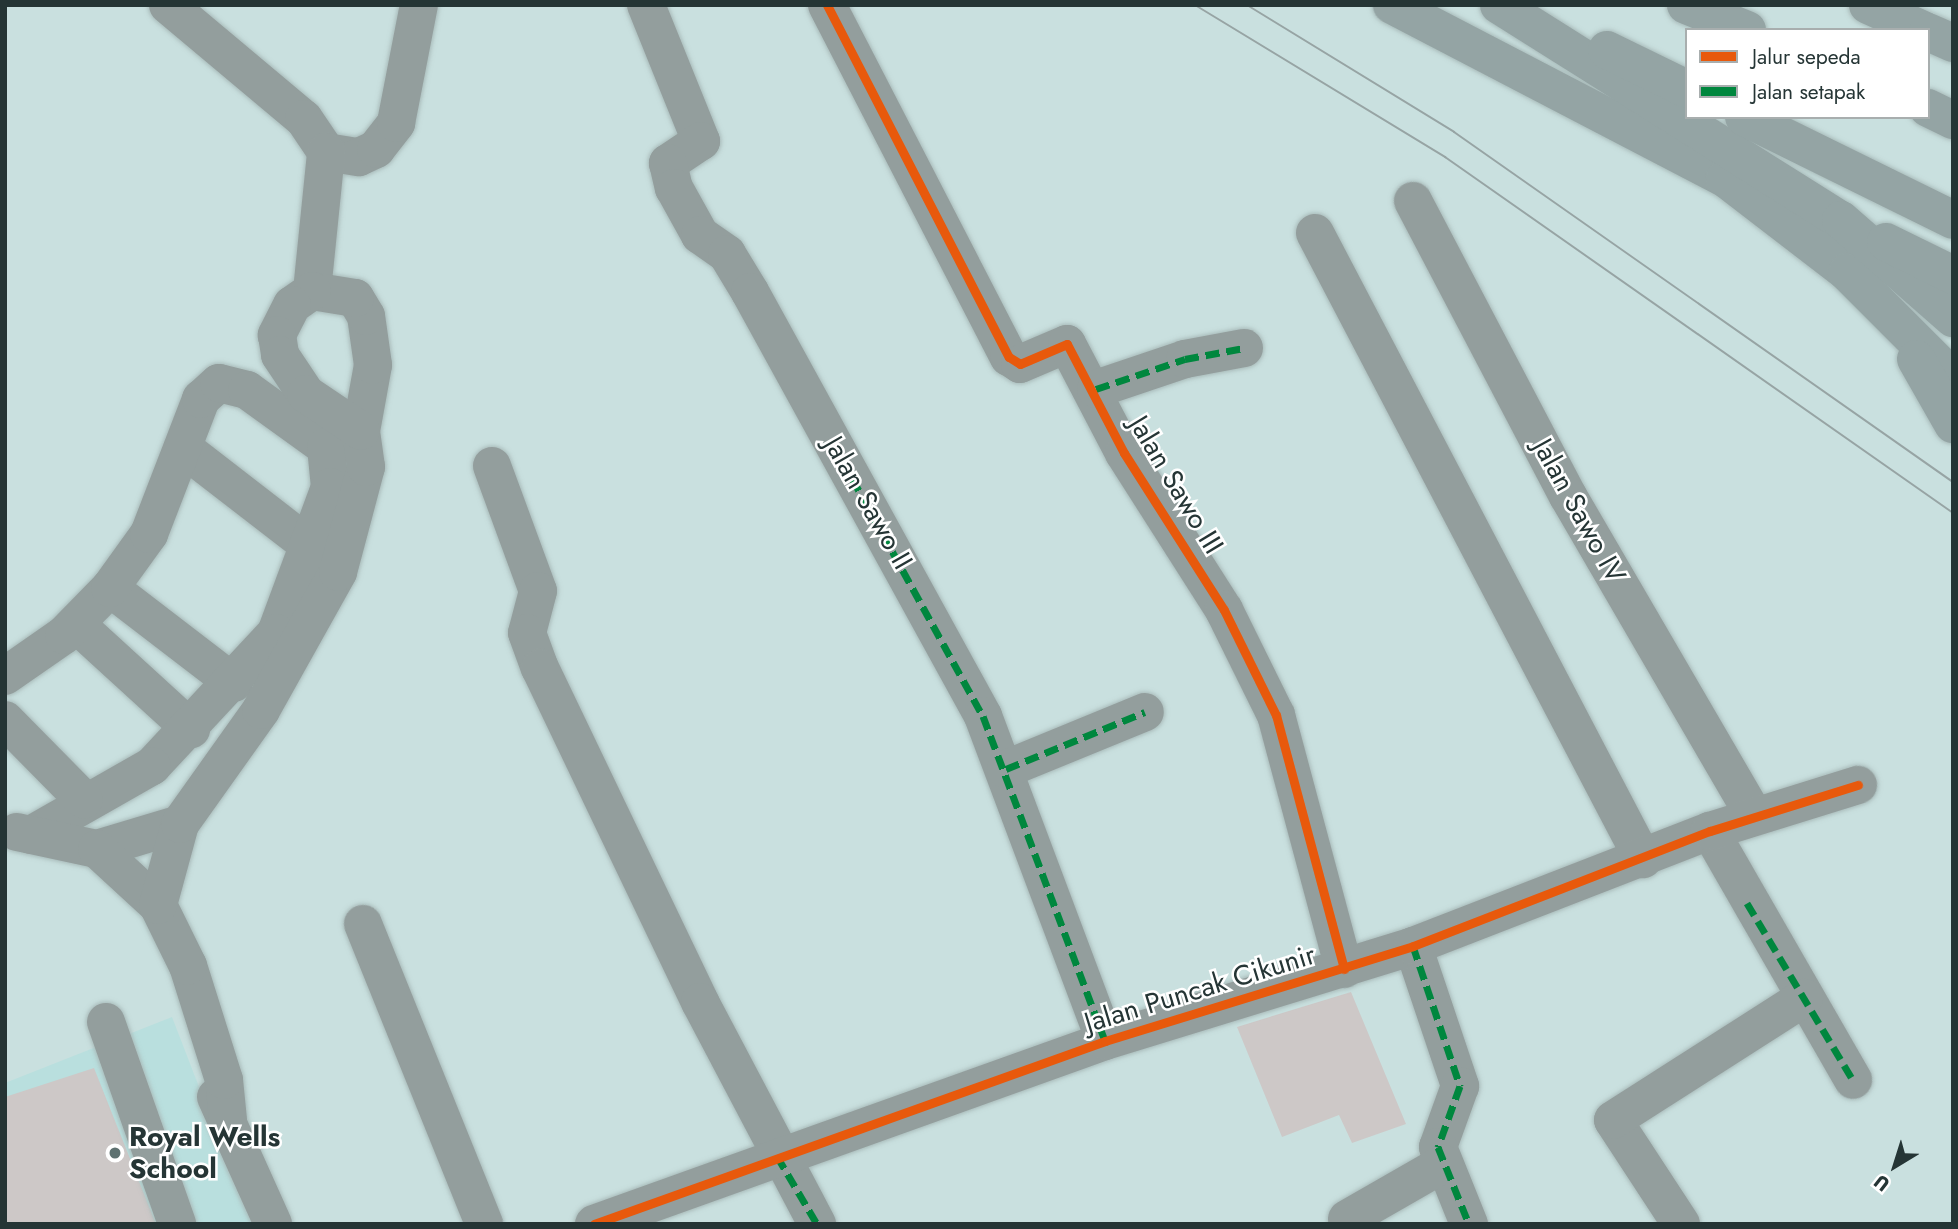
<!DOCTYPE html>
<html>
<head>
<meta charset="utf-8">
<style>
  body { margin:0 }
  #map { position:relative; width:1958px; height:1229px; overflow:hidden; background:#c9e0df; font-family:Jost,sans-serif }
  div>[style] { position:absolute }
  .built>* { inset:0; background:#b9dfde }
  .building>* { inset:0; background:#cdc8c7 }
  .roads { filter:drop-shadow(0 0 2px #aabcbb) drop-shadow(0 0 2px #aabcbb) }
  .minor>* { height:38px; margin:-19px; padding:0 19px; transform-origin:19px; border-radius:19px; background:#939e9d }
  .highway>* { height:38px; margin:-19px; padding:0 19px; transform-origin:19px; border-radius:19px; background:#94a4a4 }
  .tram>* { height:2px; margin:-1px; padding:0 1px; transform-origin:1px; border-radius:1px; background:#97a4a4 }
  .quiet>* { height:7px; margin-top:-3.5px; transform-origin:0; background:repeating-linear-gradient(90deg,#00873e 0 14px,transparent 0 21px) }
  .cycleway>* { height:9px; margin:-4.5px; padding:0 4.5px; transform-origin:4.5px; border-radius:4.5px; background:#e8590c }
  .dots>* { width:19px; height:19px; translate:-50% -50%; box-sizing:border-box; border:4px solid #fff; border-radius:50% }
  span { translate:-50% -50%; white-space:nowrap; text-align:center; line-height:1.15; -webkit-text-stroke:5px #fff; paint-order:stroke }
  .street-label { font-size:28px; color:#253535 }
  .poi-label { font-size:28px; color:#253535; font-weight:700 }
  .left { translate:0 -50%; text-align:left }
  .frame { position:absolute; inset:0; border:7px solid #253535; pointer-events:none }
  .legend { position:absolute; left:1685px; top:28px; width:245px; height:91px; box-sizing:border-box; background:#fff; border:2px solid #a8aeae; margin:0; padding:9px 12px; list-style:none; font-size:21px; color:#253535 }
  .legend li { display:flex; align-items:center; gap:14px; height:35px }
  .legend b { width:35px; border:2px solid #a8aeae }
  .north { position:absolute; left:1860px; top:1131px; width:70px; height:70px; -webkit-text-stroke:5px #fff; paint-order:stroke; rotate:218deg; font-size:19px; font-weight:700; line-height:28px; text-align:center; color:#253535 }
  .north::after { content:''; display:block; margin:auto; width:24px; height:32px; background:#253535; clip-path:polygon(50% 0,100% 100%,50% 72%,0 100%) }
</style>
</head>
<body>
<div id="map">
  <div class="built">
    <i style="clip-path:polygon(172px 1017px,252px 1224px,5px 1224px,5px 1083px)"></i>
  </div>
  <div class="building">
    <i style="clip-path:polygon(1351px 992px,1406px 1124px,1352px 1143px,1339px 1115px,1282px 1137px,1237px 1027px)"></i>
    <i style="clip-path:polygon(94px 1068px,156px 1224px,5px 1224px,5px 1097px)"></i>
  </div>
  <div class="roads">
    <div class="minor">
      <i style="left:168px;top:5px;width:177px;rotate:40deg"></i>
      <i style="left:304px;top:119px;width:40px;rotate:56deg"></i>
      <i style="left:326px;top:152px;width:33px;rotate:9deg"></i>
      <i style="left:359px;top:157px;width:19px;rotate:-25deg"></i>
      <i style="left:376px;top:149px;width:33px;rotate:-52deg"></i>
      <i style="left:396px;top:123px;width:120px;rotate:-79deg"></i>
      <i style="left:646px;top:5px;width:147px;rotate:68deg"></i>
      <i style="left:701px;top:141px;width:40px;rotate:146deg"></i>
      <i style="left:668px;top:163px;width:26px;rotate:77deg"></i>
      <i style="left:674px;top:188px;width:54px;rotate:61deg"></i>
      <i style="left:700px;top:235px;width:33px;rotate:35deg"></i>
      <i style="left:727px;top:254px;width:44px;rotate:58.8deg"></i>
      <i style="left:750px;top:292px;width:484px;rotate:61.2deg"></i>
      <i style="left:983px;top:716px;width:347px;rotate:69.4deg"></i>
      <i style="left:827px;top:5px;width:396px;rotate:62.7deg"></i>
      <i style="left:1009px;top:357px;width:13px;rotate:32deg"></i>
      <i style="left:1020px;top:364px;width:51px;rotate:-23.1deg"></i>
      <i style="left:1067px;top:344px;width:123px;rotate:62.4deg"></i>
      <i style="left:1124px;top:453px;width:186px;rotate:57.5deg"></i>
      <i style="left:1224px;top:610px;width:117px;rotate:63.7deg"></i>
      <i style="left:1276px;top:715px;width:263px;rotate:75deg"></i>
      <i style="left:1413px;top:201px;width:333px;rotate:62.3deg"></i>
      <i style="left:1568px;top:496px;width:370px;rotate:59.8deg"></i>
      <i style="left:1315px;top:233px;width:707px;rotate:62.35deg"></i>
      <i style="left:312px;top:291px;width:140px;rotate:-84.2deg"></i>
      <i style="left:1096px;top:389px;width:94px;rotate:-18.6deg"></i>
      <i style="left:1185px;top:359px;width:60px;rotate:-10.6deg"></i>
      <i style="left:183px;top:448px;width:160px;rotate:37.7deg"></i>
      <i style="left:492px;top:466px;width:133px;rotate:69.8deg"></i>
      <i style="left:538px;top:591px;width:43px;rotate:104.7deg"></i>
      <i style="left:527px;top:633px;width:37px;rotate:70deg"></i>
      <i style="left:540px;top:668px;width:370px;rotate:64.4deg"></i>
      <i style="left:700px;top:1002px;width:251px;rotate:62.2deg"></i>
      <i style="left:110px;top:588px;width:156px;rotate:37.5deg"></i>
      <i style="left:76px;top:624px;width:156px;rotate:42.4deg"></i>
      <i style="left:5px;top:676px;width:72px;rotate:-34.8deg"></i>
      <i style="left:64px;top:635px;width:66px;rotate:-45.6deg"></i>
      <i style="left:110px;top:588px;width:67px;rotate:-54.2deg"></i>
      <i style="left:149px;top:534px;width:145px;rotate:-68.9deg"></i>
      <i style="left:201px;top:399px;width:24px;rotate:-42deg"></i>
      <i style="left:219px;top:383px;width:29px;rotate:14deg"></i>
      <i style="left:247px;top:390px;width:97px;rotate:35.8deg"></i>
      <i style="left:326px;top:447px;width:40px;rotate:84.3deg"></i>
      <i style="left:330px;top:487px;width:156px;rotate:110.3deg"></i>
      <i style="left:276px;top:633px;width:182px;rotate:133deg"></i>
      <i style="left:152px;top:766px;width:139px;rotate:150.3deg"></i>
      <i style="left:5px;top:720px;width:112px;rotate:45.4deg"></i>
      <i style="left:1006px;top:769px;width:150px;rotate:-22.3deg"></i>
      <i style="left:1710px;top:831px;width:287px;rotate:60.1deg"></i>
      <i style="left:17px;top:832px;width:82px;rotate:12deg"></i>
      <i style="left:97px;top:849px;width:87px;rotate:-16.8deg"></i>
      <i style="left:97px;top:849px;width:83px;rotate:42.6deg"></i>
      <i style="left:363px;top:924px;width:323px;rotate:68deg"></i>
      <i style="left:1413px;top:946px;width:148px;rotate:71.4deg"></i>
      <i style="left:1460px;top:1086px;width:65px;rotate:109.8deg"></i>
      <i style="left:1438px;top:1147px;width:83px;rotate:68.1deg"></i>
      <i style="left:106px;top:1022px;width:214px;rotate:70.6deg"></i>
      <i style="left:216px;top:1097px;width:139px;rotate:65.8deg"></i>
      <i style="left:228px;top:1120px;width:40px;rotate:-95.7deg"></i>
      <i style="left:224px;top:1080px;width:120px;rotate:-107.5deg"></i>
      <i style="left:188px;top:966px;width:68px;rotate:-116.2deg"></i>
      <i style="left:158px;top:905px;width:84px;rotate:-74.8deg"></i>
      <i style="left:180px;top:824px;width:140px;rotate:-54.6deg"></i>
      <i style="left:261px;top:710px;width:158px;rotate:-60.8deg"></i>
      <i style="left:338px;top:572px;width:109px;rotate:-75.1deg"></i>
      <i style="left:366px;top:467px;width:36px;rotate:-98deg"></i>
      <i style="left:361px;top:431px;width:67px;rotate:-79.7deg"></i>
      <i style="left:373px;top:365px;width:49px;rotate:-98.1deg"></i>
      <i style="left:366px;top:316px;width:21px;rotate:-121deg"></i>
      <i style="left:355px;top:298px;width:44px;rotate:-170.8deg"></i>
      <i style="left:312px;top:291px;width:24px;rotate:145deg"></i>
      <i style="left:292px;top:305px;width:34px;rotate:117deg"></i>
      <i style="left:277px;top:335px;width:20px;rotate:81deg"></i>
      <i style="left:280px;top:355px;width:47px;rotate:56.3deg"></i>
      <i style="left:306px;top:394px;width:66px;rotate:33.9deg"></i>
      <i style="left:1347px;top:1219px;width:111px;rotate:-29.8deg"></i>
      <i style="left:594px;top:1224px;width:543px;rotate:-19.7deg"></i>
      <i style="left:1105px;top:1041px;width:322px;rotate:-17.1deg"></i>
      <i style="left:1413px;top:946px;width:318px;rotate:-21.2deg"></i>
      <i style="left:1710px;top:831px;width:155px;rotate:-17.3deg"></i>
      <i style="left:1681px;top:1224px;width:124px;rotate:-123.2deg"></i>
      <i style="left:1613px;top:1120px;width:227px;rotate:-32.6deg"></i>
    </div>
    <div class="highway">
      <i style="left:1392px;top:5px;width:375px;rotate:27.5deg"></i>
      <i style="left:1725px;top:178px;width:154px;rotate:37.6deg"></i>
      <i style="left:1847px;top:272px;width:150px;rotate:45deg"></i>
      <i style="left:1499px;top:5px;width:404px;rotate:32.2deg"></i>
      <i style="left:1841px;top:220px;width:149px;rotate:41.2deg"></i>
      <i style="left:1686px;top:5px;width:66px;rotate:22.3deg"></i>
      <i style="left:1868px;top:5px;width:60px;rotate:24.4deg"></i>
      <i style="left:1928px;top:32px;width:27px;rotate:24deg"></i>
      <i style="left:1607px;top:50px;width:89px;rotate:26deg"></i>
      <i style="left:1928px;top:108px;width:28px;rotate:26deg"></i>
      <i style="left:1744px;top:117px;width:233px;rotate:26.2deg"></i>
      <i style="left:1886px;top:242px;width:75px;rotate:26.2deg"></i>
      <i style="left:1916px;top:359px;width:75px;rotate:60.4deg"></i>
    </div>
  </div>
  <div class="tram">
    <i style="left:1195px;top:5px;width:293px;rotate:31.3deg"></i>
    <i style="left:1445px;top:157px;width:620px;rotate:35.02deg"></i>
    <i style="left:1247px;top:5px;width:243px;rotate:31.5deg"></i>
    <i style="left:1454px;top:132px;width:610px;rotate:35.05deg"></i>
  </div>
  <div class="quiet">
    <i style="left:1096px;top:389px;width:94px;rotate:-18.6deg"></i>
    <i style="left:1185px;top:359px;width:60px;rotate:-10.6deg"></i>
    <i style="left:852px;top:478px;width:272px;rotate:61.2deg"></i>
    <i style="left:983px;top:716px;width:347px;rotate:69.4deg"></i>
    <i style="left:1006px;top:769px;width:150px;rotate:-22.3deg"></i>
    <i style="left:1747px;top:903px;width:206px;rotate:59.1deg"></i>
    <i style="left:1413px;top:946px;width:148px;rotate:71.4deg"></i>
    <i style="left:1460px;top:1086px;width:65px;rotate:109.8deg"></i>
    <i style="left:1438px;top:1147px;width:83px;rotate:68.1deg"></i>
    <i style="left:777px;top:1156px;width:79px;rotate:59.5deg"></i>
  </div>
  <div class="cycleway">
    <i style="left:827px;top:5px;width:396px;rotate:62.7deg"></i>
    <i style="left:1009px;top:357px;width:13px;rotate:32deg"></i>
    <i style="left:1020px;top:364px;width:51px;rotate:-23.1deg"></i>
    <i style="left:1067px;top:344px;width:123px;rotate:62.4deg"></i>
    <i style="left:1124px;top:453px;width:186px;rotate:57.5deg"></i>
    <i style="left:1224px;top:610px;width:117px;rotate:63.7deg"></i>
    <i style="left:1276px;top:715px;width:263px;rotate:75deg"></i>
    <i style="left:594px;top:1224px;width:543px;rotate:-19.7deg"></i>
    <i style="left:1105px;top:1041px;width:322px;rotate:-17.1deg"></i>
    <i style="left:1413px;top:946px;width:318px;rotate:-21.2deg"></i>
    <i style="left:1710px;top:831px;width:155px;rotate:-17.3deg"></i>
  </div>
  <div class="dots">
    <i style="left:115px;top:1153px;background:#5e7170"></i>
  </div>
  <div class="street-label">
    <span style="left:1176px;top:485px;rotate:59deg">Jalan Sawo III</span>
    <span style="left:868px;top:503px;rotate:60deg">Jalan Sawo II</span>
    <span style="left:1579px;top:511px;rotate:61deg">Jalan Sawo IV</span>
    <span style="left:1200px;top:989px;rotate:-17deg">Jalan Puncak Cikunir</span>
  </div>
  <div class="poi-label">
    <span class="left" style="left:129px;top:1153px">Royal Wells<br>School</span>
  </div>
  <div class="frame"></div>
  <ul class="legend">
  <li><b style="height:9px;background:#e8590c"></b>Jalur sepeda</li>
  <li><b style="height:9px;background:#00873e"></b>Jalan setapak</li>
  </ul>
  <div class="north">U</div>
</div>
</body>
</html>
